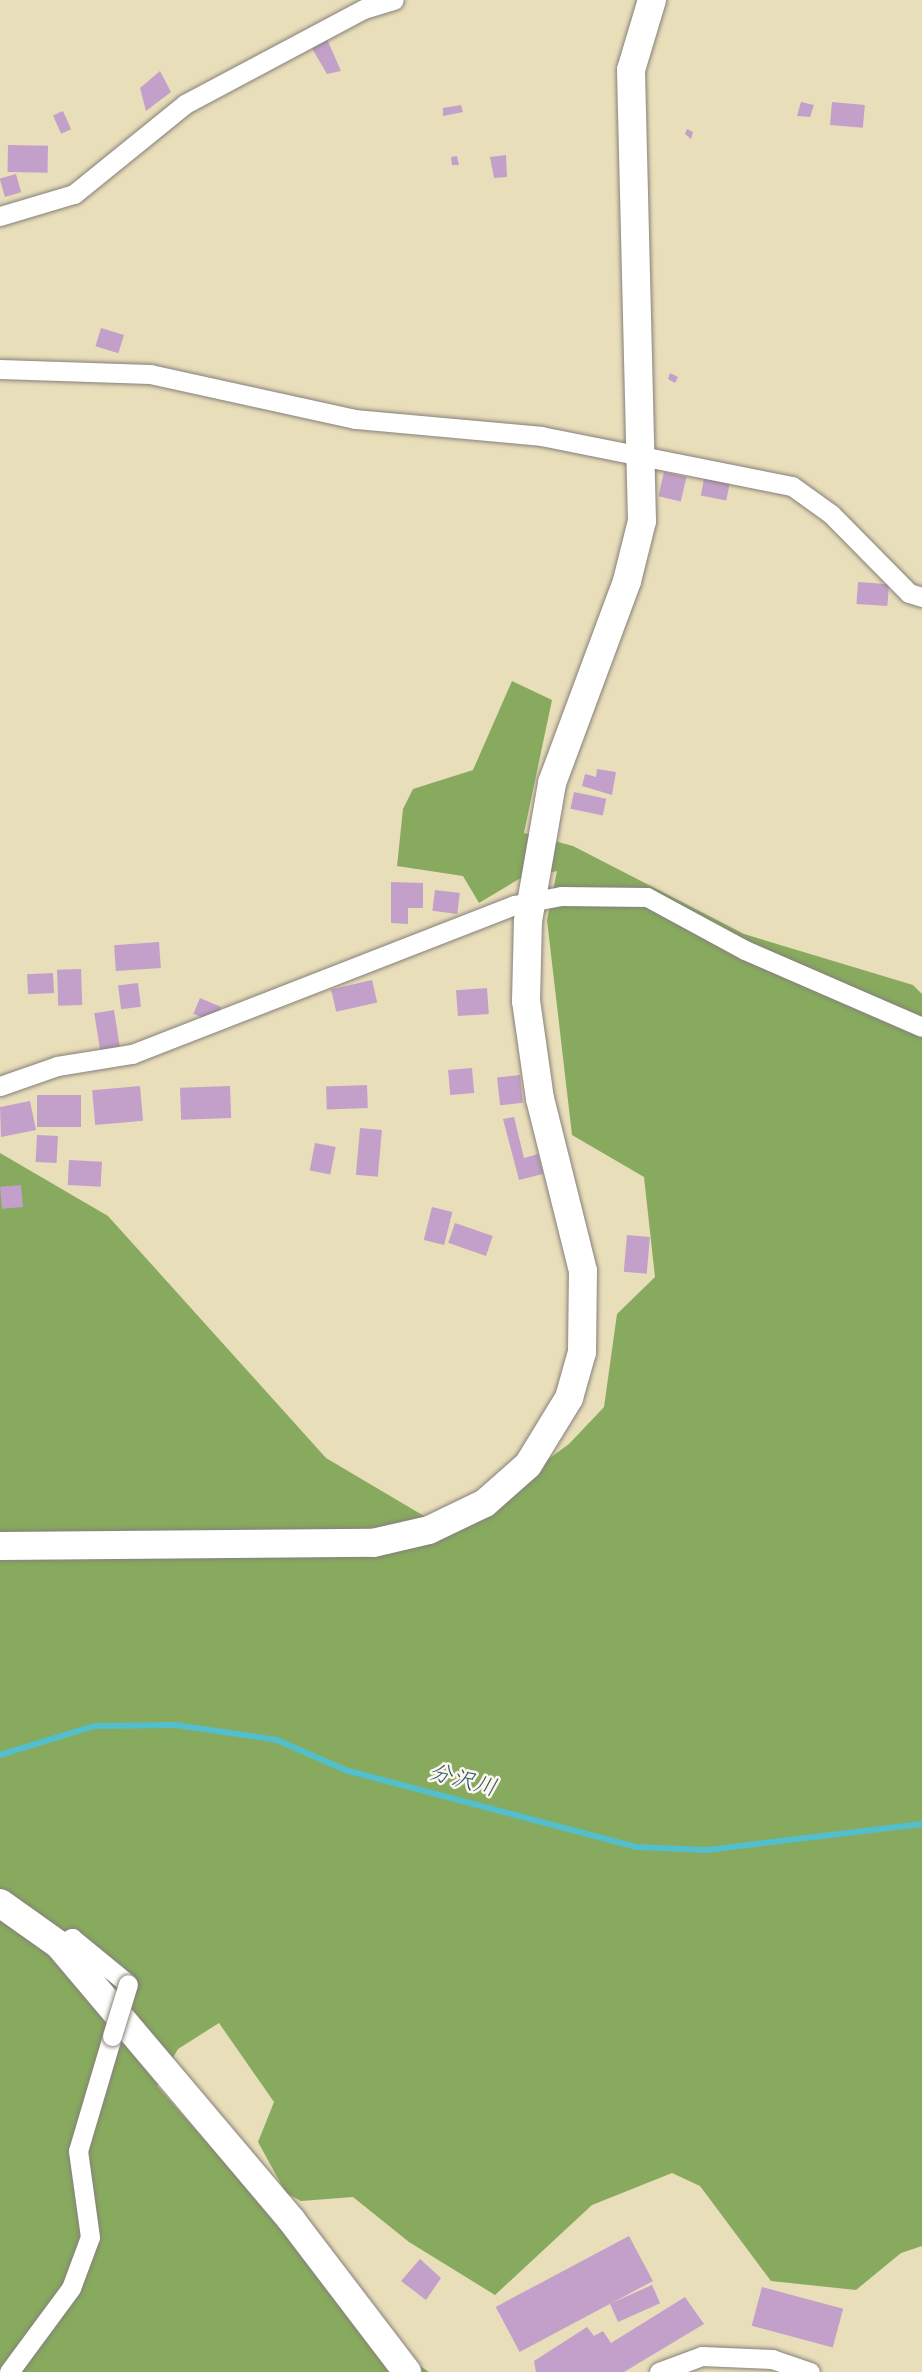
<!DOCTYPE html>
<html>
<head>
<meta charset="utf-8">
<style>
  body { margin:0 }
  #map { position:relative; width:922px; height:2372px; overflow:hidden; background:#e9deba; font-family:"Gochi Hand","Klee One",sans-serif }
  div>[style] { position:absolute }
  .forest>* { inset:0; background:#87aa5e }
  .stream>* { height:6px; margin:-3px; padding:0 3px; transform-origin:3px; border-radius:3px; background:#53bfcd }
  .building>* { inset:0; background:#c3a0ca; transform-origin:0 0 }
  .roads { filter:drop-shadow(0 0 2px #86807a) drop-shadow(0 0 2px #86807a) }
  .street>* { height:19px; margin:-9.5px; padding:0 9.5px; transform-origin:9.5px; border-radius:9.5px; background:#fff }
  .secondary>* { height:28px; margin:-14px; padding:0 14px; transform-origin:14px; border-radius:14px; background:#fff }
  .bridges { filter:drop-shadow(0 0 2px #86807a) drop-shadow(0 0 2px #86807a) }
  .street-bridge>* { height:19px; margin:-9.5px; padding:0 9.5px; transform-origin:9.5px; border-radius:9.5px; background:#fff }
  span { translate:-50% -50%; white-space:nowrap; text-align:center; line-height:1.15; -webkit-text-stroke:5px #fbf7ec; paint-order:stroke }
  .water-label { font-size:23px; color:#33596e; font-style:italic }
</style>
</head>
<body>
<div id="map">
  <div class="forest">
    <i style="clip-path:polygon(512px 681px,552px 700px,524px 833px,573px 846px,744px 934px,913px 985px,922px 994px,922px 2246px,901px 2253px,856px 2290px,771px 2281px,700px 2186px,672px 2173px,592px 2205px,495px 2295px,409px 2242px,353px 2197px,301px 2201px,286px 2193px,258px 2142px,274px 2102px,219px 2023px,178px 2049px,157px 2086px,284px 2230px,349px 2317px,429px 2372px,0 2372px,0 1153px,108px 1216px,326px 1458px,424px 1516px,454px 1528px,569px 1444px,604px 1407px,617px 1314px,655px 1277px,644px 1177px,572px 1135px,547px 920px,557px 871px,519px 879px,479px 903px,463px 876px,397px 866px,403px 809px,413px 789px,473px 770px)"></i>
  </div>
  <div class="stream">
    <i style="left:0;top:1755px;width:98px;rotate:-17.1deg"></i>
    <i style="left:94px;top:1726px;width:82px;rotate:-0.7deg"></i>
    <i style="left:176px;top:1725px;width:102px;rotate:8.4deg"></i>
    <i style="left:277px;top:1740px;width:74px;rotate:23.8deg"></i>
    <i style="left:345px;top:1770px;width:301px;rotate:14.8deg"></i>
    <i style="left:636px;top:1847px;width:71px;rotate:2.4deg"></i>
    <i style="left:707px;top:1850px;width:217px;rotate:-6.9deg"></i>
  </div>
  <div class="building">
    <i style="clip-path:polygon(326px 37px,341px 71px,327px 74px,310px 45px)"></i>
    <i style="clip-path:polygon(160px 71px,171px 92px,146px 111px,140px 88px)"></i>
    <i style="clip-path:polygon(801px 102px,814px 105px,810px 117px,797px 116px)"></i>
    <i style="left:832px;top:102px;width:33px;height:23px;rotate:5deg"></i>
    <i style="clip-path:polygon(461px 105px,463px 112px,443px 116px,443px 108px)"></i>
    <i style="left:63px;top:111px;width:20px;height:11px;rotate:66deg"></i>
    <i style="clip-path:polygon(687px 129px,693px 132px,691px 139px,685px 134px)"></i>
    <i style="left:8px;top:145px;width:40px;height:27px;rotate:1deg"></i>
    <i style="clip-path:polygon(506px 155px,507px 177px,494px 178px,490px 157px)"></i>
    <i style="clip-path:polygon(457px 156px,459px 165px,452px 165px,451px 157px)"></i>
    <i style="left:16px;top:174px;width:19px;height:17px;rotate:74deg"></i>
    <i style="left:101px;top:328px;width:24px;height:19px;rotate:17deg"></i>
    <i style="clip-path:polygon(670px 373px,678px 377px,675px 383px,668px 379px)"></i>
    <i style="left:664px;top:472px;width:23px;height:25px;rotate:13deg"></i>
    <i style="left:705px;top:474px;width:26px;height:22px;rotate:11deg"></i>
    <i style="left:858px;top:582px;width:31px;height:22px;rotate:4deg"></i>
    <i style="clip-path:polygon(597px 769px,616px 772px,612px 795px,582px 786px,585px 774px,596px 777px)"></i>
    <i style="left:574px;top:792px;width:33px;height:17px;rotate:12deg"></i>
    <i style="clip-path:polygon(391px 882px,423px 883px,423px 908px,408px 908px,408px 924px,391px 923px)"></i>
    <i style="left:435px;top:890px;width:25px;height:21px;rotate:7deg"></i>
    <i style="left:159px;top:942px;width:26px;height:45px;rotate:86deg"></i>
    <i style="left:81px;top:969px;width:36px;height:24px;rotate:88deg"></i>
    <i style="left:53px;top:973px;width:20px;height:26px;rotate:87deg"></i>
    <i style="left:372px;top:980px;width:23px;height:42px;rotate:77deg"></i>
    <i style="left:138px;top:983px;width:24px;height:20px;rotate:83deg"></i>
    <i style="left:487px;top:988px;width:26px;height:31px;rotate:86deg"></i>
    <i style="left:200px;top:998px;width:23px;height:17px;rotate:23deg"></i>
    <i style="left:114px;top:1010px;width:51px;height:20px;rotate:81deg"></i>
    <i style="left:472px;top:1068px;width:25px;height:24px;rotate:85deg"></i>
    <i style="left:520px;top:1075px;width:28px;height:23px;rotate:84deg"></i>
    <i style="left:367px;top:1085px;width:23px;height:41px;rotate:88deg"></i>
    <i style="left:140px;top:1086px;width:35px;height:48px;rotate:85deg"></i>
    <i style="left:230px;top:1086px;width:32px;height:50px;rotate:88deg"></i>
    <i style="left:37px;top:1095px;width:44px;height:32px"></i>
    <i style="clip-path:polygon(30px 1101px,36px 1130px,1px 1137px,0 1107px)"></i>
    <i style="clip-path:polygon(514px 1117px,524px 1158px,538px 1154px,543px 1174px,519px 1180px,503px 1119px)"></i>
    <i style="left:360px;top:1128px;width:22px;height:47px;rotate:5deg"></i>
    <i style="left:37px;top:1135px;width:21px;height:27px;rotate:3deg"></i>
    <i style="left:315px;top:1143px;width:21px;height:28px;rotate:11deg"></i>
    <i style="left:69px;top:1160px;width:33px;height:25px;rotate:3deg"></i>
    <i style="left:21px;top:1185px;width:22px;height:21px;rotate:85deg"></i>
    <i style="left:432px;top:1207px;width:21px;height:34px;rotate:14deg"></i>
    <i style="left:455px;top:1223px;width:40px;height:21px;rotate:19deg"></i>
    <i style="left:627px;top:1235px;width:23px;height:37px;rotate:5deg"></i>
    <i style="left:629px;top:2236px;width:51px;height:151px;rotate:62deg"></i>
    <i style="clip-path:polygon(420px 2259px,441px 2278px,426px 2300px,401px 2281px)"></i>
    <i style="left:652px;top:2285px;width:20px;height:46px;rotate:66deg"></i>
    <i style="left:762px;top:2287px;width:84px;height:40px;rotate:15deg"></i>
    <i style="clip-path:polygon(685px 2297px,704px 2324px,624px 2372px,536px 2372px,534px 2361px,587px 2327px,594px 2336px,603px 2331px,611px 2343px)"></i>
  </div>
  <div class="roads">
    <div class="street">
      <i style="left:0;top:216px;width:77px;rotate:-16.6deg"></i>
      <i style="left:74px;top:194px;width:143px;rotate:-39deg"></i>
      <i style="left:185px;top:104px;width:203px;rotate:-28deg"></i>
      <i style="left:364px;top:9px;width:31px;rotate:-17deg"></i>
      <i style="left:0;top:369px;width:150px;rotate:1.9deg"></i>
      <i style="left:150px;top:374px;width:210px;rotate:12.4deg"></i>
      <i style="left:355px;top:419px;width:187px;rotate:5.2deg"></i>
      <i style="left:541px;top:436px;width:256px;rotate:11.3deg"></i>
      <i style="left:792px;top:486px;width:48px;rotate:35.7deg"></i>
      <i style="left:831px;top:514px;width:111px;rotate:45.4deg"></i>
      <i style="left:909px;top:593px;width:14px;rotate:17deg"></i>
      <i style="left:0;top:1086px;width:60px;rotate:-19.3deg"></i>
      <i style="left:57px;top:1066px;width:76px;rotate:-9.1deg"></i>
      <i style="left:132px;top:1054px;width:410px;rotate:-21.3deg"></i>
      <i style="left:514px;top:905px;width:48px;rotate:-10.8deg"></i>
      <i style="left:561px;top:896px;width:86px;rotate:0.7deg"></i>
      <i style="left:647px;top:897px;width:111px;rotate:28.4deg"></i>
      <i style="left:745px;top:950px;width:193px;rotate:23.5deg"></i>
      <i style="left:59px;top:1945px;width:15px;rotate:-28deg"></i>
      <i style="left:72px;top:1938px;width:72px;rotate:39.4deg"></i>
      <i style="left:9px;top:2372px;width:104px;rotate:-53.6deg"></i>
      <i style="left:71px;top:2288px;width:54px;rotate:-69.6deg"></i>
      <i style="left:90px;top:2237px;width:87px;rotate:-97.9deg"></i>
      <i style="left:78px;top:2151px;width:120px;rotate:-73.5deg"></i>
      <i style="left:659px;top:2372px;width:46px;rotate:-20.4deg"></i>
      <i style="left:702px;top:2356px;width:70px;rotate:2.5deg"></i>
      <i style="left:772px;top:2359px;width:40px;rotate:18.9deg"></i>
    </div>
    <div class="secondary">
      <i style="left:0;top:1546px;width:373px;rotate:-0.5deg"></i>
      <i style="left:373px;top:1543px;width:57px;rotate:-13.1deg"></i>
      <i style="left:429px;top:1530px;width:62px;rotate:-25.7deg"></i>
      <i style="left:485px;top:1503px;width:57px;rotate:-41.5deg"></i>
      <i style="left:528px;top:1465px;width:79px;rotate:-58.5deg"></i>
      <i style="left:569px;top:1398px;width:48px;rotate:-74.2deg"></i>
      <i style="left:582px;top:1352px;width:81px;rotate:-89.3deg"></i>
      <i style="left:583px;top:1271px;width:177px;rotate:-104deg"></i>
      <i style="left:540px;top:1099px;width:99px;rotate:-98.1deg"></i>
      <i style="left:526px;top:1001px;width:80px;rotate:-88.6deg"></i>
      <i style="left:528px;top:921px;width:140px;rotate:-80.1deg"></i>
      <i style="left:552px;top:783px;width:215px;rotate:-69.6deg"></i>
      <i style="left:627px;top:581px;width:62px;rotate:-76deg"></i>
      <i style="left:642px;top:521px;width:451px;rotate:-91.4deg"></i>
      <i style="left:631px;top:70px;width:73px;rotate:-73.3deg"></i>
      <i style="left:0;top:1903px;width:72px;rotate:35.4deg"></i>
      <i style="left:59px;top:1945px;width:361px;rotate:49.8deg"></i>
      <i style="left:292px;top:2221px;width:190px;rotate:52.7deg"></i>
    </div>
  </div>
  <div class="bridges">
    <div class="street-bridge">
      <i style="left:112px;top:2036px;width:54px;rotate:-72.9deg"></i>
    </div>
  </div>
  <div class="water-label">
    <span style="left:462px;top:1783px;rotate:15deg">分沢川</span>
  </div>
</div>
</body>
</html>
